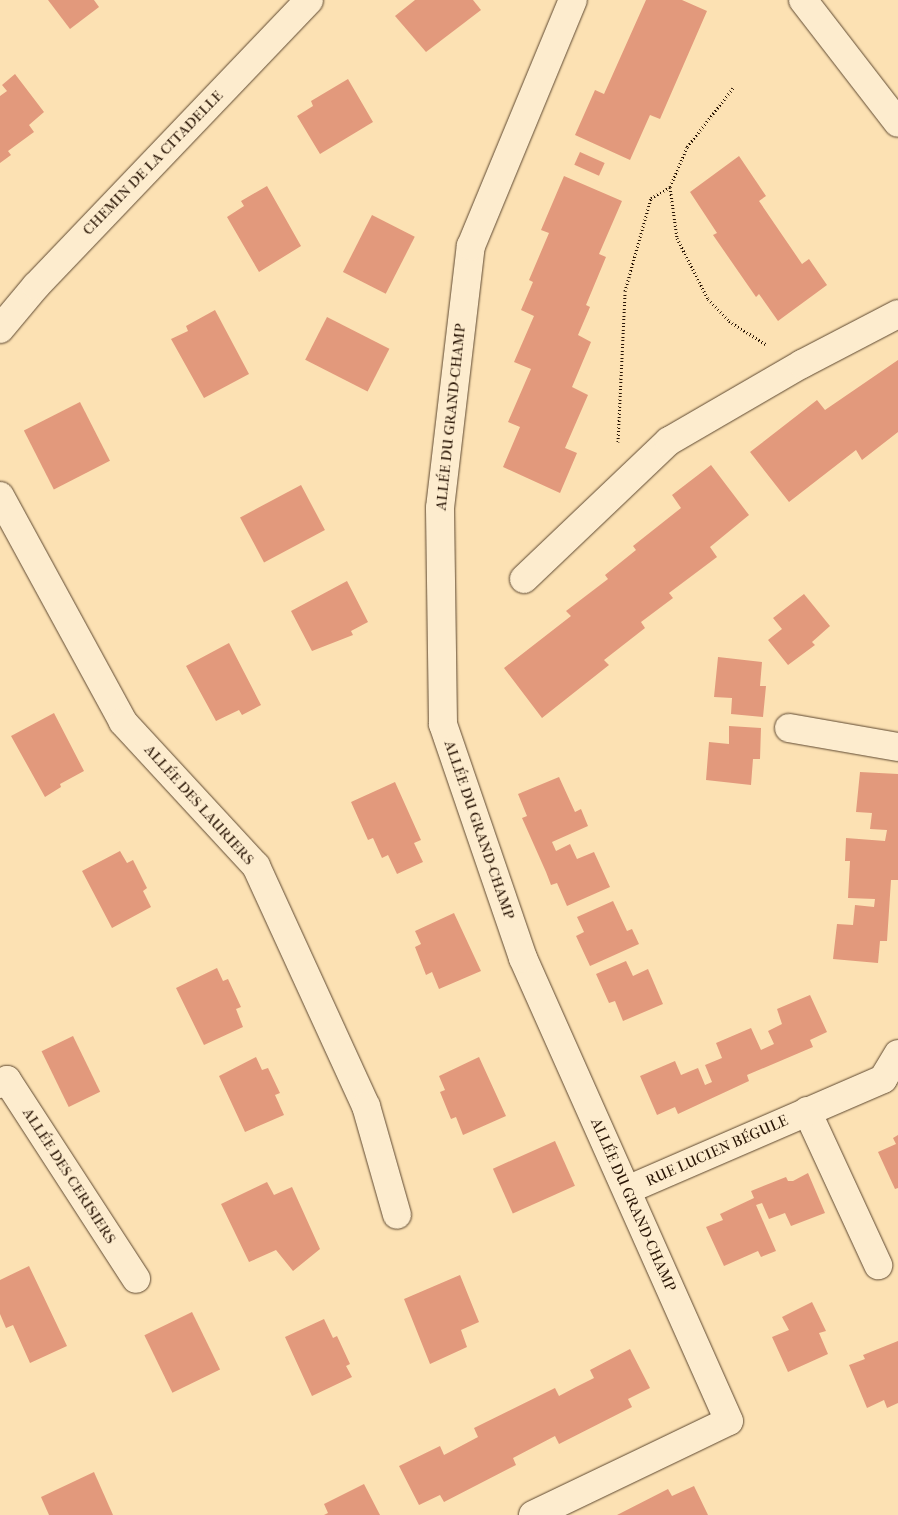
<!DOCTYPE html>
<html>
<head>
<meta charset="utf-8">
<style>
  body { margin:0 }
  #map { position:relative; width:898px; height:1515px; overflow:hidden; background:#fce1b3; font-family:"IM FELL French Canon",serif }
  div>[style] { position:absolute }
  .building>* { inset:0; background:#e2997c; transform-origin:0 0 }
  .path>* { height:3px; margin-top:-1.5px; transform-origin:0; background:repeating-linear-gradient(90deg,#291505 0 1px,transparent 0 3.5px) }
  .roads { filter:drop-shadow(0 0 1px #5e4830) drop-shadow(0 0 1px #5e4830) }
  .minor>* { height:28px; margin:-14px; padding:0 14px; transform-origin:14px; border-radius:14px; background:#fdecce }
  span { translate:-50% -50%; white-space:nowrap; text-align:center; line-height:1.15; -webkit-text-stroke:4px #fdecce; paint-order:stroke }
  .street-label { font-size:15px; color:#291505 }
</style>
</head>
<body>
<div id="map">
  <div class="building">
    <i style="clip-path:polygon(48px 0,94px 0,99px 7px,70px 29px)"></i>
    <i style="clip-path:polygon(415px 0,473px 0,481px 10px,426px 52px,395px 16px)"></i>
    <i style="clip-path:polygon(646px 0,682px 0,707px 11px,660px 119px,650px 115px,630px 160px,575px 135px,595px 90px,604px 94px)"></i>
    <i style="clip-path:polygon(15px 74px,44px 112px,29px 125px,34px 132px,8px 151px,11px 155px,0 163px,0 96px,7px 91px,2px 85px)"></i>
    <i style="clip-path:polygon(348px 79px,373px 122px,320px 154px,297px 116px,313px 106px,311px 101px)"></i>
    <i style="left:580px;top:152px;width:27px;height:14px;rotate:24deg"></i>
    <i style="clip-path:polygon(739px 156px,766px 196px,759px 201px,802px 264px,809px 259px,827px 285px,778px 321px,759px 294px,756px 297px,713px 235px,717px 233px,690px 192px)"></i>
    <i style="clip-path:polygon(564px 176px,622px 201px,599px 254px,606px 257px,586px 305px,590px 307px,578px 335px,591px 342px,572px 387px,588px 395px,565px 448px,577px 453px,560px 493px,503px 467px,520px 427px,508px 422px,531px 369px,514px 362px,534px 316px,521px 310px,533px 282px,529px 280px,549px 233px,541px 230px)"></i>
    <i style="clip-path:polygon(267px 186px,301px 246px,259px 272px,227px 217px,244px 206px,241px 201px)"></i>
    <i style="left:372px;top:215px;width:48px;height:64px;rotate:27deg"></i>
    <i style="clip-path:polygon(215px 310px,249px 374px,204px 398px,171px 339px,188px 331px,186px 326px)"></i>
    <i style="left:327px;top:317px;width:70px;height:48px;rotate:27deg"></i>
    <i style="clip-path:polygon(898px 360px,898px 432px,862px 460px,856px 450px,789px 502px,750px 452px,817px 400px,825px 410px)"></i>
    <i style="left:80px;top:402px;width:66px;height:63px;rotate:63deg"></i>
    <i style="clip-path:polygon(711px 465px,749px 515px,710px 547px,717px 557px,669px 593px,673px 598px,641px 622px,645px 628px,604px 660px,609px 665px,542px 718px,504px 668px,571px 616px,566px 611px,608px 579px,605px 575px,636px 550px,633px 546px,681px 508px,672px 495px)"></i>
    <i style="left:301px;top:485px;width:51px;height:69px;rotate:62deg"></i>
    <i style="clip-path:polygon(347px 581px,368px 622px,351px 631px,353px 635px,312px 651px,291px 611px)"></i>
    <i style="clip-path:polygon(804px 594px,830px 626px,812px 642px,815px 645px,788px 665px,768px 640px,782px 629px,773px 618px)"></i>
    <i style="clip-path:polygon(229px 643px,261px 705px,242px 715px,239px 710px,216px 721px,186px 666px)"></i>
    <i style="clip-path:polygon(718px 657px,762px 662px,760px 686px,766px 686px,763px 717px,731px 714px,732px 698px,714px 697px)"></i>
    <i style="clip-path:polygon(54px 713px,84px 771px,60px 784px,61px 787px,45px 797px,11px 736px)"></i>
    <i style="clip-path:polygon(729px 726px,761px 728px,760px 759px,753px 759px,751px 785px,706px 780px,709px 742px,729px 744px)"></i>
    <i style="clip-path:polygon(860px 772px,898px 774px,898px 880px,891px 880px,887px 941px,880px 941px,878px 963px,833px 959px,837px 924px,853px 925px,855px 905px,874px 907px,875px 899px,848px 898px,850px 861px,845px 861px,846px 838px,885px 841px,887px 830px,870px 829px,872px 813px,856px 812px)"></i>
    <i style="clip-path:polygon(559px 777px,575px 812px,581px 809px,588px 826px,552px 842px,556px 851px,570px 844px,577px 859px,594px 852px,610px 887px,567px 906px,557px 883px,551px 885px,546px 872px,522px 818px,527px 816px,518px 794px)"></i>
    <i style="clip-path:polygon(395px 782px,421px 840px,414px 843px,423px 862px,397px 874px,388px 855px,382px 858px,373px 838px,368px 840px,351px 802px)"></i>
    <i style="clip-path:polygon(120px 851px,127px 863px,133px 860px,147px 888px,143px 891px,151px 907px,112px 928px,82px 871px)"></i>
    <i style="clip-path:polygon(613px 901px,627px 931px,632px 929px,639px 944px,590px 966px,576px 936px,584px 932px,577px 917px)"></i>
    <i style="clip-path:polygon(454px 913px,481px 971px,439px 989px,432px 972px,426px 975px,415px 947px,421px 944px,415px 931px)"></i>
    <i style="clip-path:polygon(626px 961px,633px 976px,648px 969px,663px 1004px,623px 1021px,615px 1001px,609px 1003px,596px 974px)"></i>
    <i style="clip-path:polygon(217px 968px,223px 981px,228px 979px,241px 1007px,236px 1009px,243px 1027px,204px 1045px,176px 988px)"></i>
    <i style="clip-path:polygon(810px 995px,827px 1032px,810px 1040px,813px 1047px,747px 1075px,749px 1081px,693px 1107px,678px 1114px,675px 1107px,657px 1115px,640px 1076px,675px 1061px,681px 1075px,698px 1068px,705px 1085px,712px 1082px,705px 1065px,722px 1058px,716px 1043px,751px 1028px,761px 1050px,774px 1044px,768px 1031px,782px 1024px,777px 1009px)"></i>
    <i style="left:73px;top:1036px;width:62px;height:35px;rotate:64deg"></i>
    <i style="clip-path:polygon(256px 1057px,262px 1070px,268px 1068px,280px 1093px,275px 1095px,284px 1115px,245px 1132px,219px 1076px)"></i>
    <i style="clip-path:polygon(479px 1057px,506px 1116px,463px 1135px,456px 1117px,451px 1119px,440px 1092px,445px 1090px,439px 1076px)"></i>
    <i style="clip-path:polygon(898px 1135px,898px 1188px,895px 1189px,878px 1152px,896px 1144px,893px 1138px)"></i>
    <i style="left:555px;top:1141px;width:49px;height:68px;rotate:66deg"></i>
    <i style="clip-path:polygon(808px 1173px,825px 1213px,791px 1226px,785px 1213px,769px 1219px,762px 1203px,756px 1205px,776px 1251px,761px 1257px,758px 1251px,724px 1266px,706px 1227px,723px 1220px,720px 1214px,754px 1198px,751px 1191px,786px 1177px,788px 1181px,793px 1181px)"></i>
    <i style="clip-path:polygon(267px 1182px,274px 1195px,292px 1187px,320px 1249px,293px 1271px,276px 1250px,249px 1262px,221px 1204px)"></i>
    <i style="clip-path:polygon(29px 1266px,67px 1346px,30px 1363px,13px 1325px,6px 1328px,0 1314px,0 1280px)"></i>
    <i style="clip-path:polygon(460px 1275px,479px 1322px,461px 1330px,467px 1347px,430px 1364px,404px 1299px)"></i>
    <i style="clip-path:polygon(812px 1302px,826px 1331px,819px 1333px,828px 1354px,788px 1372px,772px 1337px,789px 1330px,782px 1317px)"></i>
    <i style="left:192px;top:1312px;width:64px;height:53px;rotate:64deg"></i>
    <i style="clip-path:polygon(324px 1319px,333px 1338px,337px 1336px,350px 1364px,346px 1366px,352px 1377px,312px 1396px,285px 1337px)"></i>
    <i style="clip-path:polygon(898px 1341px,898px 1403px,887px 1408px,884px 1400px,867px 1408px,849px 1365px,865px 1359px,863px 1355px)"></i>
    <i style="clip-path:polygon(630px 1349px,650px 1388px,628px 1399px,632px 1407px,559px 1444px,555px 1436px,513px 1458px,516px 1465px,444px 1502px,440px 1495px,419px 1505px,399px 1466px,440px 1446px,444px 1455px,478px 1437px,474px 1428px,555px 1388px,559px 1396px,576px 1387px,594px 1378px,590px 1370px)"></i>
    <i style="clip-path:polygon(94px 1472px,113px 1515px,49px 1515px,41px 1497px)"></i>
    <i style="clip-path:polygon(364px 1484px,380px 1515px,324px 1515px,328px 1513px,324px 1504px)"></i>
    <i style="clip-path:polygon(694px 1486px,708px 1515px,617px 1515px,668px 1489px,672px 1496px)"></i>
  </div>
  <div class="path">
    <i style="left:733px;top:88px;width:75px;rotate:127.9deg"></i>
    <i style="left:687px;top:147px;width:43px;rotate:113deg"></i>
    <i style="left:670px;top:187px;width:51px;rotate:82.2deg"></i>
    <i style="left:677px;top:238px;width:68px;rotate:63.1deg"></i>
    <i style="left:708px;top:299px;width:30px;rotate:46deg"></i>
    <i style="left:729px;top:321px;width:45px;rotate:32.3deg"></i>
    <i style="left:618px;top:442px;width:151px;rotate:-87.3deg"></i>
    <i style="left:625px;top:291px;width:97px;rotate:-74.4deg"></i>
    <i style="left:651px;top:198px;width:22px;rotate:-30deg"></i>
  </div>
  <div class="roads">
    <div class="minor">
      <i style="left:803px;top:0;width:155px;rotate:52.3deg"></i>
      <i style="left:0;top:329px;width:56px;rotate:-50.1deg"></i>
      <i style="left:36px;top:286px;width:395px;rotate:-46.3deg"></i>
      <i style="left:0;top:496px;width:257px;rotate:61.4deg"></i>
      <i style="left:123px;top:722px;width:196px;rotate:47.3deg"></i>
      <i style="left:256px;top:866px;width:264px;rotate:65.4deg"></i>
      <i style="left:366px;top:1106px;width:113px;rotate:74.1deg"></i>
      <i style="left:524px;top:579px;width:200px;rotate:-43.6deg"></i>
      <i style="left:669px;top:441px;width:154px;rotate:-30.1deg"></i>
      <i style="left:802px;top:364px;width:108px;rotate:-27.5deg"></i>
      <i style="left:789px;top:728px;width:111px;rotate:9.9deg"></i>
      <i style="left:0;top:1084px;width:8px;rotate:-30deg"></i>
      <i style="left:7px;top:1080px;width:237px;rotate:57deg"></i>
      <i style="left:807px;top:1111px;width:170px;rotate:65.2deg"></i>
      <i style="left:627px;top:1190px;width:279px;rotate:-23.4deg"></i>
      <i style="left:883px;top:1079px;width:29px;rotate:-59deg"></i>
      <i style="left:533px;top:1515px;width:217px;rotate:-25.6deg"></i>
      <i style="left:729px;top:1421px;width:507px;rotate:-113.99deg"></i>
      <i style="left:523px;top:958px;width:247px;rotate:-108.9deg"></i>
      <i style="left:443px;top:724px;width:216px;rotate:-90.8deg"></i>
      <i style="left:440px;top:508px;width:264px;rotate:-83.3deg"></i>
      <i style="left:471px;top:246px;width:266px;rotate:-67.5deg"></i>
    </div>
  </div>
  <div class="street-label">
    <span style="left:153px;top:163px;rotate:-46deg">CHEMIN DE LA CITADELLE</span>
    <span style="left:451px;top:417px;rotate:-84deg">ALLÉE DU GRAND-CHAMP</span>
    <span style="left:199px;top:805px;rotate:48deg">ALLÉE DES LAURIERS</span>
    <span style="left:479px;top:830px;rotate:71deg">ALLÉE DU GRAND-CHAMP</span>
    <span style="left:717px;top:1151px;rotate:-24deg">RUE LUCIEN BÉGULE</span>
    <span style="left:69px;top:1176px;rotate:57deg">ALLÉE DES CERISIERS</span>
    <span style="left:633px;top:1205px;rotate:66deg">ALLÉE DU GRAND-CHAMP</span>
  </div>
</div>
</body>
</html>
